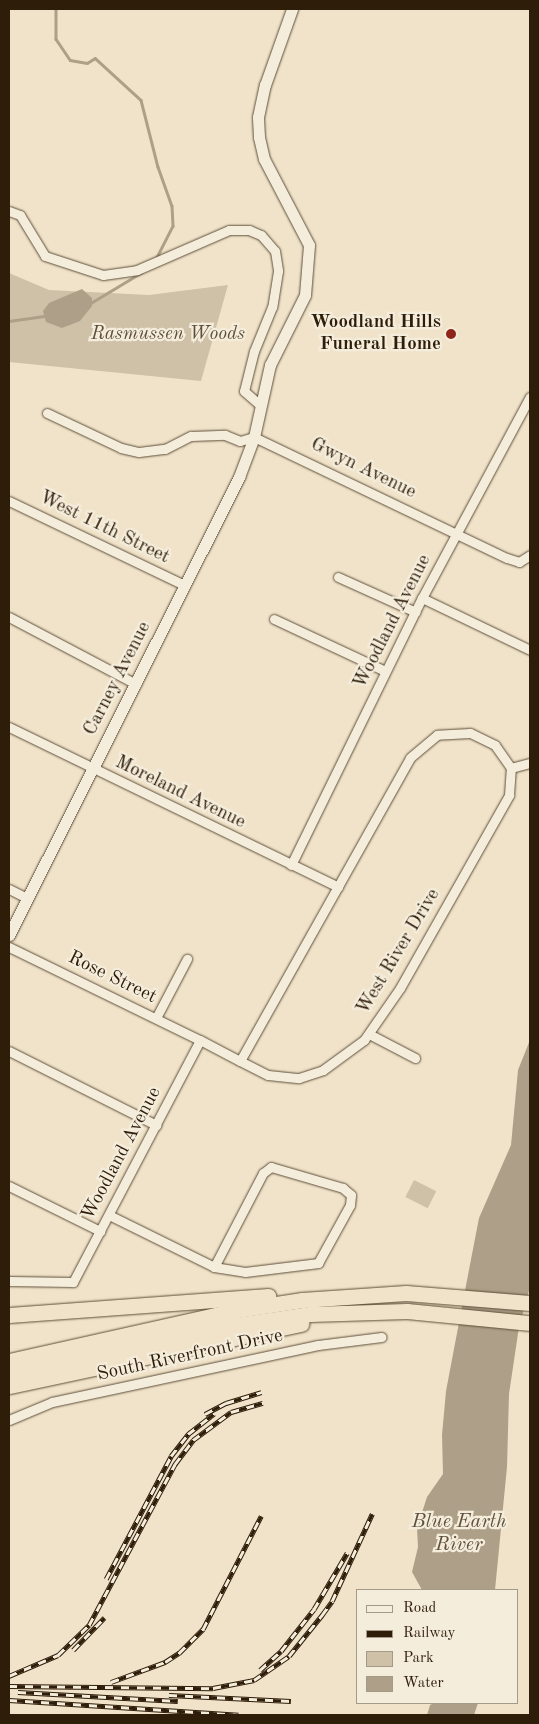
<!DOCTYPE html>
<html>
<head>
<meta charset="utf-8">
<style>
  body { margin:0 }
  #map { position:relative; width:539px; height:1724px; overflow:hidden; background:#f0e3c9; font-family:"Old Standard TT",serif }
  div>[style] { position:absolute }
  .green>* { inset:0; background:#cfc1a8; transform-origin:0 0 }
  .water>* { inset:0; background:#aea088 }
  .stream>* { height:2.5px; margin:-1.25px; padding:0 1.25px; transform-origin:1.25px; border-radius:1.25px; background:#aea088 }
  .roads { filter:drop-shadow(0 0 1px #5e4e39) drop-shadow(0 0 1px #5e4e39) }
  .street>* { height:9px; margin:-4.5px; padding:0 4.5px; transform-origin:4.5px; border-radius:4.5px; background:#f5eddc }
  .secondary>* { height:11px; margin:-5.5px; padding:0 5.5px; transform-origin:5.5px; border-radius:5.5px; background:#f5eddc }
  .highway>* { height:15px; margin:-7.5px; padding:0 7.5px; transform-origin:7.5px; border-radius:7.5px; background:#f0e3c9 }
  .rail>* { height:4.5px; margin-top:-2.25px; transform-origin:0; background:repeating-linear-gradient(90deg,#f5eddc 0 8px,#2e1d09 0 16px); box-sizing:border-box; border-block:1px solid #2e1d09 }
  .dots>* { width:14px; height:14px; translate:-50% -50%; box-sizing:border-box; border:2px solid #f5eddc; border-radius:50% }
  span { translate:-50% -50%; white-space:nowrap; text-align:center; line-height:1.15; -webkit-text-stroke:4.5px #f5eddc; paint-order:stroke }
  .poi-label { font-size:19px; color:#2e1d09; font-weight:700 }
  .right { translate:-100% -50%; text-align:right }
  .park-label { font-size:19px; color:#5e4e39; font-style:italic }
  .street-label { font-size:19px; color:#2e1d09 }
  .water-label { font-size:20px; color:#61513c; font-style:italic }
  .frame { position:absolute; inset:0; border:10px solid #2e1d09; pointer-events:none }
  .legend { position:absolute; left:356px; top:1589px; width:162px; height:115px; box-sizing:border-box; background:#f5eddc; border:1px solid #a59a88; margin:0; padding:6px 9px; list-style:none; font-size:15px; color:#2e1d09 }
  .legend li { display:flex; align-items:center; gap:10px; height:25px }
  .legend b { width:25px; border:1px solid #a59a88 }
</style>
</head>
<body>
<div id="map">
  <div class="green">
    <i style="clip-path:polygon(9px 273px,49px 290px,149px 295px,228px 285px,201px 381px,9px 362px)"></i>
    <i style="left:414px;top:1180px;width:25px;height:19px;rotate:27deg"></i>
  </div>
  <div class="water">
    <i style="clip-path:polygon(82px 289px,92px 298px,92px 306px,80px 321px,62px 328px,46px 322px,43px 311px,49px 303px)"></i>
    <i style="clip-path:polygon(530px 1040px,530px 1287px,519px 1327px,509px 1394px,507px 1467px,495px 1590px,422px 1590px,412px 1572px,418px 1547px,417px 1528px,427px 1497px,443px 1474px,442px 1435px,446px 1391px,468px 1275px,479px 1218px,511px 1145px,518px 1070px)"></i>
    <i style="clip-path:polygon(434px 1703px,478px 1703px,474px 1715px,427px 1715px,430px 1705px)"></i>
  </div>
  <div class="stream">
    <i style="left:56px;top:9px;width:30px;rotate:90deg"></i>
    <i style="left:56px;top:39px;width:25px;rotate:56deg"></i>
    <i style="left:70px;top:60px;width:17px;rotate:10deg"></i>
    <i style="left:87px;top:63px;width:9px;rotate:-32deg"></i>
    <i style="left:95px;top:58px;width:62px;rotate:42.4deg"></i>
    <i style="left:141px;top:100px;width:69px;rotate:75.8deg"></i>
    <i style="left:158px;top:167px;width:41px;rotate:70.3deg"></i>
    <i style="left:172px;top:206px;width:20px;rotate:87deg"></i>
    <i style="left:173px;top:226px;width:36px;rotate:117deg"></i>
    <i style="left:89px;top:304px;width:62px;rotate:-31.1deg"></i>
    <i style="left:9px;top:321px;width:37px;rotate:-8deg"></i>
  </div>
  <div class="roads">
    <div class="street">
      <i style="left:9px;top:211px;width:12px;rotate:20deg"></i>
      <i style="left:20px;top:215px;width:48px;rotate:58.6deg"></i>
      <i style="left:45px;top:256px;width:61px;rotate:18.1deg"></i>
      <i style="left:103px;top:275px;width:34px;rotate:-8deg"></i>
      <i style="left:137px;top:270px;width:100px;rotate:-23.5deg"></i>
      <i style="left:229px;top:230px;width:20px"></i>
      <i style="left:249px;top:230px;width:13px;rotate:23deg"></i>
      <i style="left:261px;top:235px;width:21px;rotate:49deg"></i>
      <i style="left:275px;top:251px;width:20px;rotate:81deg"></i>
      <i style="left:278px;top:271px;width:36px;rotate:99deg"></i>
      <i style="left:272px;top:307px;width:48px;rotate:112.2deg"></i>
      <i style="left:254px;top:351px;width:41px;rotate:104deg"></i>
      <i style="left:244px;top:391px;width:21px;rotate:41deg"></i>
      <i style="left:47px;top:413px;width:82px;rotate:25.3deg"></i>
      <i style="left:121px;top:448px;width:18px;rotate:13deg"></i>
      <i style="left:139px;top:452px;width:26px;rotate:-7deg"></i>
      <i style="left:165px;top:449px;width:29px;rotate:-27deg"></i>
      <i style="left:191px;top:436px;width:34px;rotate:-2deg"></i>
      <i style="left:225px;top:435px;width:16px;rotate:22deg"></i>
      <i style="left:240px;top:441px;width:15px;rotate:-16deg"></i>
      <i style="left:254px;top:437px;width:280px;rotate:25.6deg"></i>
      <i style="left:507px;top:558px;width:13px;rotate:18deg"></i>
      <i style="left:519px;top:562px;width:13px;rotate:-32deg"></i>
      <i style="left:9px;top:501px;width:194px;rotate:25.6deg"></i>
      <i style="left:338px;top:577px;width:85px;rotate:24.2deg"></i>
      <i style="left:422px;top:598px;width:120px;rotate:25.7deg"></i>
      <i style="left:9px;top:617px;width:144px;rotate:27.8deg"></i>
      <i style="left:274px;top:619px;width:123px;rotate:25.1deg"></i>
      <i style="left:9px;top:727px;width:366px;rotate:25.9deg"></i>
      <i style="left:511px;top:768px;width:20px;rotate:-15deg"></i>
      <i style="left:291px;top:865px;width:297px;rotate:-63.9deg"></i>
      <i style="left:422px;top:598px;width:228px;rotate:-61.8deg"></i>
      <i style="left:9px;top:889px;width:20px;rotate:27deg"></i>
      <i style="left:9px;top:947px;width:212px;rotate:26deg"></i>
      <i style="left:200px;top:1040px;width:45px;rotate:27.7deg"></i>
      <i style="left:240px;top:1061px;width:31px;rotate:27deg"></i>
      <i style="left:268px;top:1075px;width:31px;rotate:6deg"></i>
      <i style="left:299px;top:1078px;width:25px;rotate:-18deg"></i>
      <i style="left:323px;top:1070px;width:51px;rotate:-36.2deg"></i>
      <i style="left:364px;top:1040px;width:63px;rotate:-55.3deg"></i>
      <i style="left:400px;top:988px;width:222px;rotate:-60.5deg"></i>
      <i style="left:509px;top:795px;width:27px;rotate:-86deg"></i>
      <i style="left:511px;top:768px;width:28px;rotate:-125deg"></i>
      <i style="left:495px;top:745px;width:28px;rotate:-154deg"></i>
      <i style="left:470px;top:733px;width:33px;rotate:177deg"></i>
      <i style="left:437px;top:735px;width:35px;rotate:140deg"></i>
      <i style="left:410px;top:758px;width:347px;rotate:119.3deg"></i>
      <i style="left:156px;top:1018px;width:67px;rotate:-62.3deg"></i>
      <i style="left:369px;top:1034px;width:52px;rotate:27.6deg"></i>
      <i style="left:9px;top:1051px;width:165px;rotate:26.7deg"></i>
      <i style="left:9px;top:1186px;width:102px;rotate:26.3deg"></i>
      <i style="left:109px;top:1215px;width:117px;rotate:26.3deg"></i>
      <i style="left:214px;top:1267px;width:31px;rotate:9deg"></i>
      <i style="left:245px;top:1272px;width:74px;rotate:-7deg"></i>
      <i style="left:318px;top:1263px;width:66px;rotate:-61.1deg"></i>
      <i style="left:350px;top:1205px;width:10px;rotate:-84deg"></i>
      <i style="left:351px;top:1195px;width:11px;rotate:-139deg"></i>
      <i style="left:343px;top:1188px;width:75px;rotate:-163.7deg"></i>
      <i style="left:271px;top:1167px;width:10px;rotate:143deg"></i>
      <i style="left:263px;top:1173px;width:106px;rotate:117.5deg"></i>
      <i style="left:9px;top:1281px;width:64px;rotate:0.9deg"></i>
      <i style="left:73px;top:1282px;width:273px;rotate:-62.3deg"></i>
      <i style="left:9px;top:1420px;width:47px;rotate:-22.7deg"></i>
      <i style="left:52px;top:1402px;width:272px;rotate:-12.1deg"></i>
      <i style="left:318px;top:1345px;width:64px;rotate:-7.2deg"></i>
    </div>
    <div class="secondary">
      <i style="left:9px;top:935px;width:513px;rotate:-63.33deg"></i>
      <i style="left:239px;top:477px;width:43px;rotate:-69.4deg"></i>
      <i style="left:254px;top:437px;width:74px;rotate:-77.5deg"></i>
      <i style="left:270px;top:365px;width:78px;rotate:-63.4deg"></i>
      <i style="left:305px;top:295px;width:50px;rotate:-85.4deg"></i>
      <i style="left:309px;top:245px;width:97px;rotate:-117.6deg"></i>
      <i style="left:264px;top:159px;width:23px;rotate:-103deg"></i>
      <i style="left:259px;top:137px;width:20px;rotate:-93deg"></i>
      <i style="left:258px;top:117px;width:33px;rotate:-78deg"></i>
      <i style="left:265px;top:85px;width:81px;rotate:-70.4deg"></i>
    </div>
    <div class="highway">
      <i style="left:9px;top:1315px;width:260px;rotate:-4.2deg"></i>
      <i style="left:9px;top:1361px;width:234px;rotate:-12.6deg"></i>
      <i style="left:237px;top:1310px;width:66px;rotate:-8.7deg"></i>
      <i style="left:302px;top:1300px;width:104px;rotate:-3.9deg"></i>
      <i style="left:406px;top:1293px;width:124px;rotate:4.6deg"></i>
      <i style="left:9px;top:1374px;width:219px;rotate:-12.4deg"></i>
      <i style="left:223px;top:1327px;width:88px;rotate:-8.5deg"></i>
      <i style="left:310px;top:1314px;width:97px;rotate:-1.8deg"></i>
      <i style="left:407px;top:1311px;width:124px;rotate:5.6deg"></i>
      <i style="left:9px;top:1386px;width:299px;rotate:-12deg"></i>
    </div>
  </div>
  <div class="rail">
    <i style="left:205px;top:1414px;width:24px;rotate:-28deg"></i>
    <i style="left:226px;top:1403px;width:37px;rotate:-17deg"></i>
    <i style="left:106px;top:1579px;width:139px;rotate:-62.1deg"></i>
    <i style="left:171px;top:1456px;width:28px;rotate:-52deg"></i>
    <i style="left:188px;top:1434px;width:33px;rotate:-38deg"></i>
    <i style="left:73px;top:1650px;width:45px;rotate:-45.9deg"></i>
    <i style="left:260px;top:1670px;width:28px;rotate:-42deg"></i>
    <i style="left:281px;top:1651px;width:53px;rotate:-51.8deg"></i>
    <i style="left:314px;top:1609px;width:65px;rotate:-59.5deg"></i>
    <i style="left:9px;top:1676px;width:53px;rotate:-23.2deg"></i>
    <i style="left:58px;top:1655px;width:43px;rotate:-44.1deg"></i>
    <i style="left:89px;top:1625px;width:183px;rotate:-61.9deg"></i>
    <i style="left:175px;top:1464px;width:30px;rotate:-53deg"></i>
    <i style="left:193px;top:1440px;width:47px;rotate:-36.4deg"></i>
    <i style="left:231px;top:1412px;width:33px;rotate:-16deg"></i>
    <i style="left:111px;top:1682px;width:58px;rotate:-20.3deg"></i>
    <i style="left:165px;top:1662px;width:17px;rotate:-33deg"></i>
    <i style="left:179px;top:1653px;width:34px;rotate:-45deg"></i>
    <i style="left:203px;top:1629px;width:127px;rotate:-62.8deg"></i>
    <i style="left:9px;top:1686px;width:204px;rotate:0.6deg"></i>
    <i style="left:213px;top:1688px;width:42px;rotate:-11deg"></i>
    <i style="left:254px;top:1680px;width:42px;rotate:-34.4deg"></i>
    <i style="left:289px;top:1656px;width:53px;rotate:-51.2deg"></i>
    <i style="left:322px;top:1615px;width:17px;rotate:-54deg"></i>
    <i style="left:332px;top:1601px;width:96px;rotate:-65.3deg"></i>
    <i style="left:18px;top:1692px;width:160px;rotate:3.2deg"></i>
    <i style="left:169px;top:1695px;width:122px;rotate:2.8deg"></i>
    <i style="left:9px;top:1700px;width:230px;rotate:3.7deg"></i>
  </div>
  <div class="dots">
    <i style="left:451px;top:334px;background:#8f2418"></i>
  </div>
  <div class="poi-label">
    <span class="right" style="left:441px;top:334px">Woodland Hills<br>Funeral Home</span>
  </div>
  <div class="park-label">
    <span style="left:168px;top:335px">Rasmussen Woods</span>
  </div>
  <div class="street-label">
    <span style="left:363px;top:469px;rotate:26deg">Gwyn Avenue</span>
    <span style="left:104px;top:528px;rotate:26deg">West 11th Street</span>
    <span style="left:393px;top:622px;rotate:-63deg">Woodland Avenue</span>
    <span style="left:118px;top:679px;rotate:-63deg">Carney Avenue</span>
    <span style="left:180px;top:793px;rotate:26deg">Moreland Avenue</span>
    <span style="left:399px;top:952px;rotate:-59deg">West River Drive</span>
    <span style="left:112px;top:978px;rotate:26deg">Rose Street</span>
    <span style="left:122px;top:1154px;rotate:-62deg">Woodland Avenue</span>
    <span style="left:190px;top:1356px;rotate:-12deg">South Riverfront Drive</span>
  </div>
  <div class="water-label">
    <span style="left:459px;top:1534px">Blue Earth<br>River</span>
  </div>
  <div class="frame"></div>
  <ul class="legend">
  <li><b style="height:6px;background:#f5eddc"></b>Road</li>
  <li><b style="height:6px;background:#2e1d09"></b>Railway</li>
  <li><b style="height:14px;background:#cfc1a8"></b>Park</li>
  <li><b style="height:14px;background:#aea088"></b>Water</li>
  </ul>
</div>
</body>
</html>
